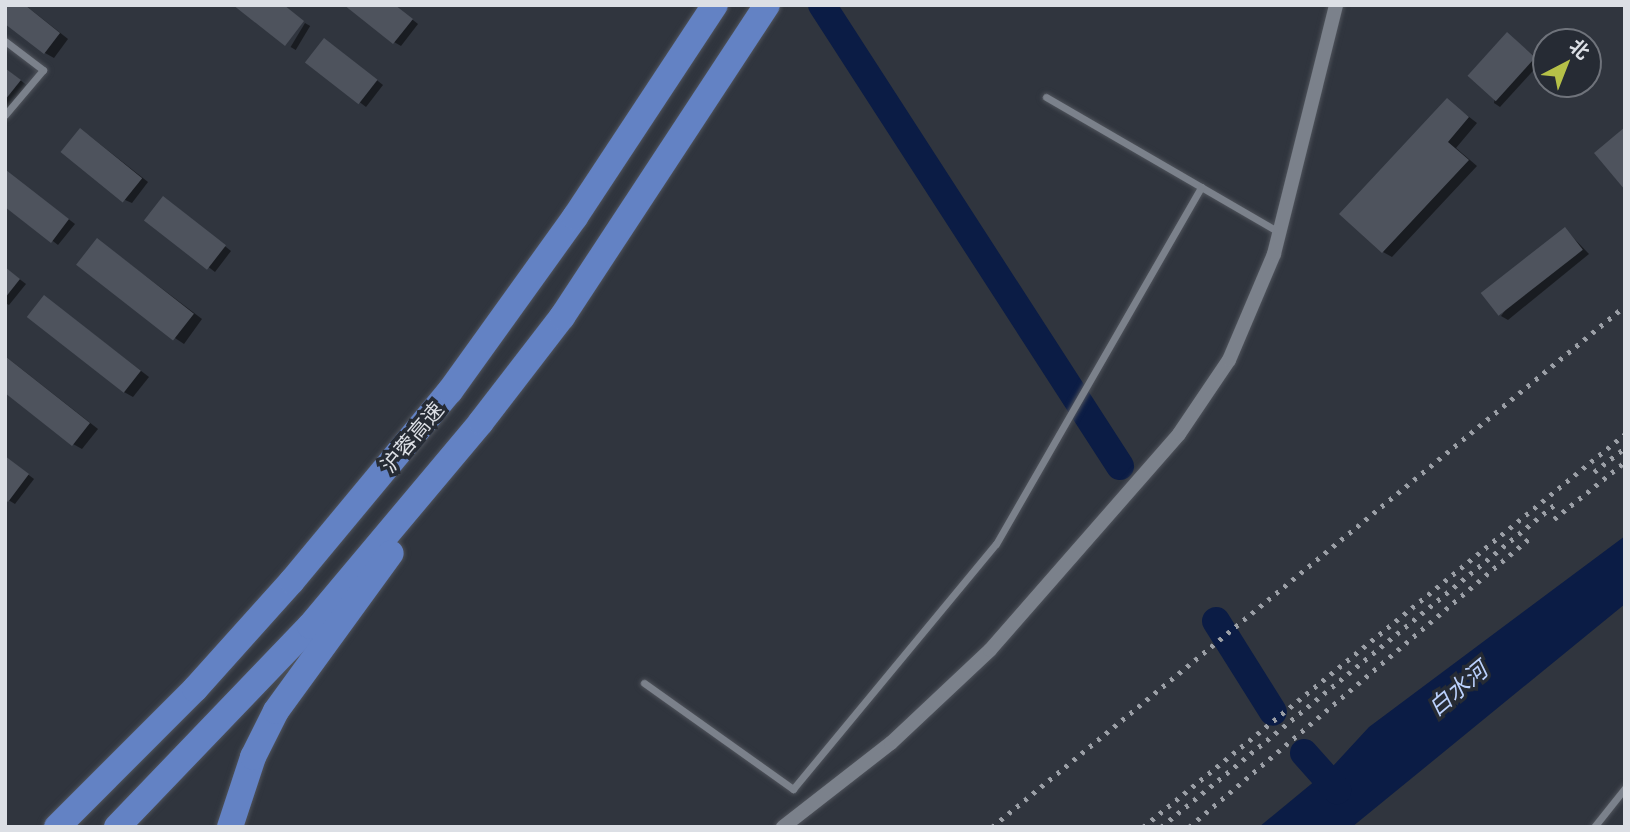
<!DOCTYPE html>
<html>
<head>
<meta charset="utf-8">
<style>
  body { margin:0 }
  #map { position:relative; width:1630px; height:832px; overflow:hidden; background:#30353e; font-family:Quicksand,"Noto Sans SC",sans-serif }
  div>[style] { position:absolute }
  .water>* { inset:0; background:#0b1c45 }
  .shadow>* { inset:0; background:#0007; transform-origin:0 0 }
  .river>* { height:28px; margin:-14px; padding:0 14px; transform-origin:14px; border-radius:14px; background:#0b1c45 }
  .building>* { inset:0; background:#4e535d; transform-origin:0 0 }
  .roads { filter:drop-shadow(0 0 2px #4f535b) drop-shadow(0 0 2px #4f535b) }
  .service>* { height:7px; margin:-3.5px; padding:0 3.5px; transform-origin:3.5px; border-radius:3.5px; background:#7b818b }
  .minor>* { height:14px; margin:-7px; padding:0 7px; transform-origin:7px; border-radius:7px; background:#7b818b }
  .motorway>* { height:26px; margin:-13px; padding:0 13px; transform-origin:13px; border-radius:13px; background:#6382c4 }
  .rail>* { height:4.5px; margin-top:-2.25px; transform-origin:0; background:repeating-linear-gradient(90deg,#9b9fa6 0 3.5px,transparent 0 10.5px) }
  span { translate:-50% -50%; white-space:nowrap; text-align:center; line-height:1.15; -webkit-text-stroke:7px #262b34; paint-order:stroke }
  .street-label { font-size:21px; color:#dcdfe5 }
  .water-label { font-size:23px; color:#bbd1fd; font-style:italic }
  .frame { position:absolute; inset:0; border:7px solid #dcdfe5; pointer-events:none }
  .north { position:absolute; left:1532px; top:28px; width:70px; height:70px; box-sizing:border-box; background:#262b34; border:2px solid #6f737b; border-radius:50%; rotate:42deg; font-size:19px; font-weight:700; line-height:28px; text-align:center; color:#dcdfe5 }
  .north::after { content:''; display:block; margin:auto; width:24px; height:32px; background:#b6c148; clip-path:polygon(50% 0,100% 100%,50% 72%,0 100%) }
</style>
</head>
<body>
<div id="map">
  <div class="water">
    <i style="clip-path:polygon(1625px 536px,1625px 604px,1352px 827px,1259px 827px,1333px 766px,1369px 727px)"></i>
  </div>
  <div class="shadow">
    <i style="clip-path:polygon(25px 5px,68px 39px,54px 58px,45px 53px)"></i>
    <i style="clip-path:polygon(394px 5px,418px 24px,401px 46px,394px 42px)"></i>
    <i style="left:305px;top:23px;width:6px;height:28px;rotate:31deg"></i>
    <i style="clip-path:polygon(1508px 34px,1541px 62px,1500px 107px,1494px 103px)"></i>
    <i style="clip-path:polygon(331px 44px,383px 85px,366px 107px,307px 62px)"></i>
    <i style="clip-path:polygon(5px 68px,29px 87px,10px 110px,5px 108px)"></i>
    <i style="clip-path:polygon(1447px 100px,1477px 123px,1456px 148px,1477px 166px,1392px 257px,1383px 252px)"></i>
    <i style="clip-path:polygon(87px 134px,148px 182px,132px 203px,125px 200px)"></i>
    <i style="clip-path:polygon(7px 172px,75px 224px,58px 245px,5px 204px)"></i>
    <i style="clip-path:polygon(170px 202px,231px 251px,215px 272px,147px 220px)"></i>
    <i style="clip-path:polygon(1565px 229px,1589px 254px,1508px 320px,1501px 316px)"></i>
    <i style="clip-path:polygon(106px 246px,202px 319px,184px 344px,175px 338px)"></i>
    <i style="clip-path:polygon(5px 268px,26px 284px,9px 305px,5px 303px)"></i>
    <i style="clip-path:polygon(45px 297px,149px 377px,133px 397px,124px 392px)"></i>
    <i style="clip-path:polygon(5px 356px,98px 429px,82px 449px,73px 444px)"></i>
    <i style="clip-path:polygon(5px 457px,34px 479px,15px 504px,5px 498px)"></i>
  </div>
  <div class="river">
    <i style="left:822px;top:5px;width:549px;rotate:57.12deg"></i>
    <i style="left:1216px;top:621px;width:107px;rotate:57.9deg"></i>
    <i style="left:1304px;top:753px;width:50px;rotate:48.3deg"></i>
  </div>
  <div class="building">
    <i style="clip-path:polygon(5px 5px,25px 5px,60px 33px,44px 54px,5px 24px)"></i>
    <i style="clip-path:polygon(233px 5px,284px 5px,304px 21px,285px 46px)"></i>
    <i style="clip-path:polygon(344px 5px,395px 5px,413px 19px,393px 44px)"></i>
    <i style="left:1507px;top:32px;width:38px;height:59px;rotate:42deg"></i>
    <i style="left:324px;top:38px;width:68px;height:31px;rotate:38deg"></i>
    <i style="clip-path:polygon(5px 68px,21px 80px,5px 100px)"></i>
    <i style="clip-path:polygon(1447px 98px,1469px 117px,1448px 142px,1469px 160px,1382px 253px,1339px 214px)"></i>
    <i style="clip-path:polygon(1625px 127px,1625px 190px,1594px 153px)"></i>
    <i style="left:80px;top:128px;width:80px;height:31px;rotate:39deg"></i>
    <i style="clip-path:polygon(6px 170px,69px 219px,51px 243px,5px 207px)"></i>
    <i style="left:163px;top:196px;width:80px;height:31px;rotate:38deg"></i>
    <i style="left:1565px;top:227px;width:29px;height:107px;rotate:52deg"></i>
    <i style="left:97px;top:238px;width:123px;height:34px;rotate:38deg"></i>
    <i style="clip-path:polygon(5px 267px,20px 279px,5px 298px)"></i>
    <i style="left:44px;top:295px;width:123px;height:28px;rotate:38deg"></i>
    <i style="clip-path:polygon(5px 356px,90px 423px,72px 446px,5px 393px)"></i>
    <i style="clip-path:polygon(5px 456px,29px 474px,8px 502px,5px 500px)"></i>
  </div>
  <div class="roads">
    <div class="service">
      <i style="left:5px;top:41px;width:48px;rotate:37.3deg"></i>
      <i style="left:43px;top:70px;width:59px;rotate:130.2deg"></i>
      <i style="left:1046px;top:97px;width:269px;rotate:30.1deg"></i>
      <i style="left:644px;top:683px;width:183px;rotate:35.4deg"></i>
      <i style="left:793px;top:789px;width:318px;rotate:-50.4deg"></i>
      <i style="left:996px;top:544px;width:412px;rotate:-60.1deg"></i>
      <i style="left:1594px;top:827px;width:50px;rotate:-51.5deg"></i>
    </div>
    <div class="minor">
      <i style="left:783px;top:827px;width:137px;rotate:-37.9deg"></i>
      <i style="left:891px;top:743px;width:136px;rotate:-43.2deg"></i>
      <i style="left:990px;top:650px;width:287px;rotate:-48.8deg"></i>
      <i style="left:1179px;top:434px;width:89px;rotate:-56deg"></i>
      <i style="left:1229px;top:360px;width:115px;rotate:-67deg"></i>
      <i style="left:1274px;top:254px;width:257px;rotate:-76deg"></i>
    </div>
    <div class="motorway">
      <i style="left:57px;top:827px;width:195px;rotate:-45deg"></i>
      <i style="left:195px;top:689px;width:145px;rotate:-48.1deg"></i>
      <i style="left:292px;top:581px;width:247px;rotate:-50.3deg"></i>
      <i style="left:450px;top:391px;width:214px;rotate:-54.3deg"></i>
      <i style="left:575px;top:217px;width:254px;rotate:-56.6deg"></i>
      <i style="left:117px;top:827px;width:279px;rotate:-46.2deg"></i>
      <i style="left:310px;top:626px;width:266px;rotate:-50deg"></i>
      <i style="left:481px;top:422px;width:133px;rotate:-52.4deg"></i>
      <i style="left:562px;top:317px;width:373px;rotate:-56.7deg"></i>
      <i style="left:230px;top:827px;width:74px;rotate:-71.8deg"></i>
      <i style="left:253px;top:757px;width:51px;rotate:-63.4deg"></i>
      <i style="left:276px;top:711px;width:195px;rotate:-54deg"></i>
    </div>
  </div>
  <div class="rail">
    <i style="left:1594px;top:472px;width:39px;rotate:-38deg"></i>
    <i style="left:1554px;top:519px;width:91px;rotate:-38.8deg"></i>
    <i style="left:992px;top:827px;width:820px;rotate:-39.46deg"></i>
    <i style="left:1143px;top:827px;width:622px;rotate:-39.19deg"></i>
    <i style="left:1161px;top:827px;width:514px;rotate:-39.32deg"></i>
    <i style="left:1189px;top:827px;width:446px;rotate:-40.3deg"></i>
  </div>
  <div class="street-label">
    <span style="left:412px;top:437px;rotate:-50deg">沪蓉高速</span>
  </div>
  <div class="water-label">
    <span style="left:1458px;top:689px;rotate:-40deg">白水河</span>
  </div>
  <div class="frame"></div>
  <div class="north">北</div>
</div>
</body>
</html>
